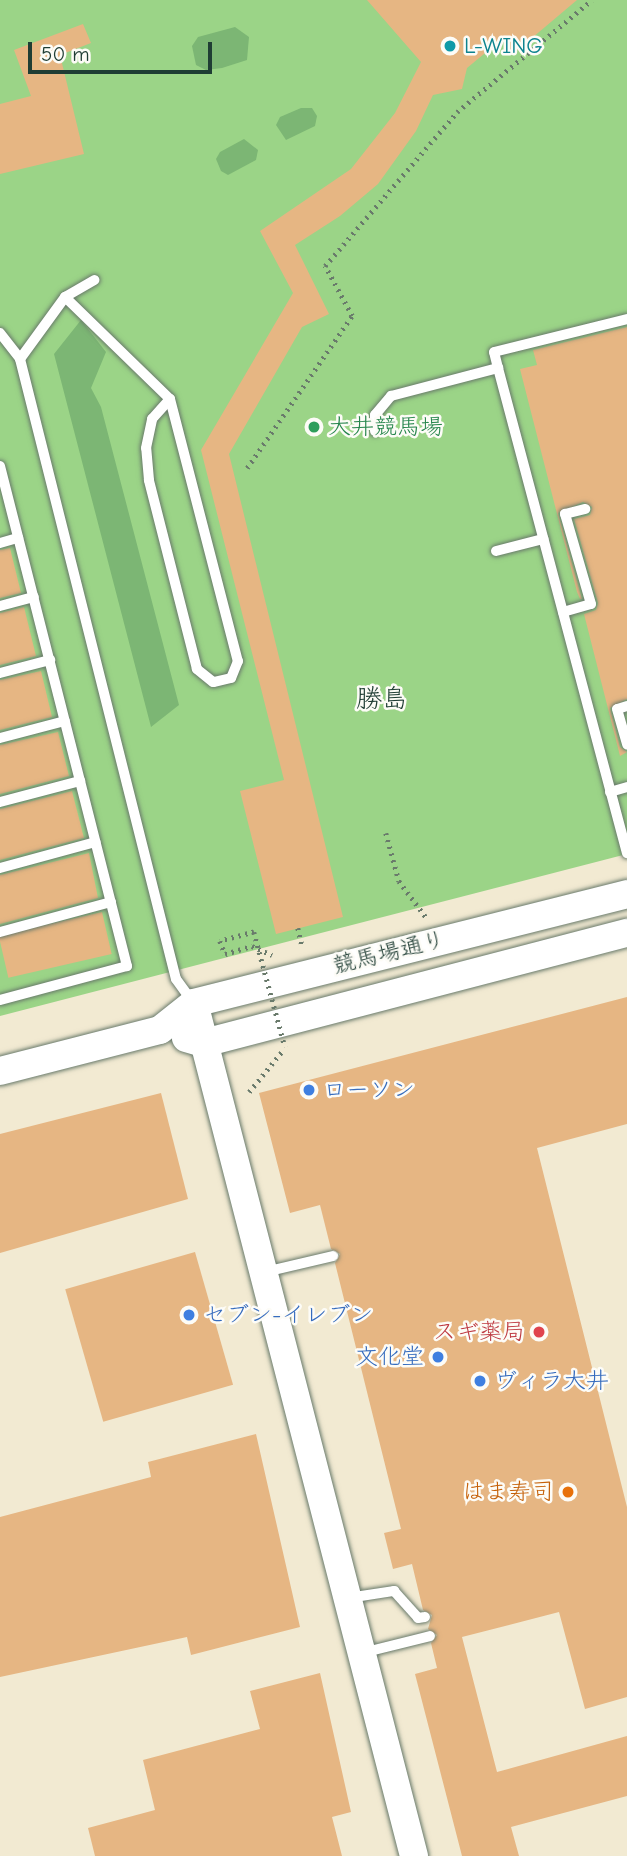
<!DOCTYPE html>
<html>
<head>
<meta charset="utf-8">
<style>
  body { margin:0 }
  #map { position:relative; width:627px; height:1856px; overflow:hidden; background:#f2ead2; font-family:"Comic Neue","Klee One",sans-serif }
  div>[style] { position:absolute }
  .green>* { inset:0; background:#9bd487 }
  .forest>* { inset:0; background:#7cb674 }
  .building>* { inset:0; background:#e6b683; transform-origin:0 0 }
  .path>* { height:4.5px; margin-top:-2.25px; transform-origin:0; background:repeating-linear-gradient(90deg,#697a6b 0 2px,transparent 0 7px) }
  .roads { filter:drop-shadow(0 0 2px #697a6b) drop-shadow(0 0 2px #697a6b) }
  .lane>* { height:10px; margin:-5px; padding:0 5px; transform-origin:5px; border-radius:5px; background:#fff }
  .secondary>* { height:28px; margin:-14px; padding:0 14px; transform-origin:14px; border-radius:14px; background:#fff }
  .path-bridge>* { height:4.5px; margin-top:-2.25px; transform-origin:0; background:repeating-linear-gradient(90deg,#697a6b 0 2px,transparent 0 7px) }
  .dots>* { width:19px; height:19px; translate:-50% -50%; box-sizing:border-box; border:4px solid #fdfcf7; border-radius:50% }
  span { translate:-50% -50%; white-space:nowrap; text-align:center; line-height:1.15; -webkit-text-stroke:5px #fdfcf7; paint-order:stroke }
  .culture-label { font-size:23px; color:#0d838f }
  .left { translate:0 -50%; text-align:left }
  .leisure-label { font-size:23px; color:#27864d }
  .street-label { font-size:23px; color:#1f3d34 }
  .shop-label { font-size:23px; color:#366cbe }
  .right { translate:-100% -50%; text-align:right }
  .health-label { font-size:23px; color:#be3a42 }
  .food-label { font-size:23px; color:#c56008 }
  .quarter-label { font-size:26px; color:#1f3d34 }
  .scale { position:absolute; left:28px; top:42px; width:184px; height:32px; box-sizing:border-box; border:4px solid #1f3d34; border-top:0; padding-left:9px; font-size:21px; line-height:24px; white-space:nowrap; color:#1f3d34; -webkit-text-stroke:5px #fdfcf7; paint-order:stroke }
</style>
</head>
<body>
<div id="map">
  <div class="green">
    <i style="clip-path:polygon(0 0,627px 0,627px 854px,0 1016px)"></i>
  </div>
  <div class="forest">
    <i style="clip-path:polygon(235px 27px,249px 37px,247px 60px,222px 68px,206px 70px,196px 65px,192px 46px,198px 37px)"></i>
    <i style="clip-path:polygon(301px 108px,312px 108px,317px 116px,315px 126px,286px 140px,276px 125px,280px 117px)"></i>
    <i style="clip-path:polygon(244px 139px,258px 150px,256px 160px,228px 175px,221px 171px,216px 159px,220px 152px)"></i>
    <i style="clip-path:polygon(81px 320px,106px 352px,91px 388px,101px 407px,179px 705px,151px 727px,54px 354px)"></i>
  </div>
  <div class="building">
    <i style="clip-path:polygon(367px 0,577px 0,513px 54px,502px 39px,467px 68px,462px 89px,433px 95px,416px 131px,378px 184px,340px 216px,295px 245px,329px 314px,302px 327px,229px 454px,343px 917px,276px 934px,240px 791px,284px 780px,201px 450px,293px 293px,260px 231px,351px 169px,395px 113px,421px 62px)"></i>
    <i style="clip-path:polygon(83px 24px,91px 43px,60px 55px,84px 154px,0 174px,0 104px,31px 96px,14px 50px)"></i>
    <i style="clip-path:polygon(627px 327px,627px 699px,610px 708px,620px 747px,627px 752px,620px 756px,584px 614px,596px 610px,598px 603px,574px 519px,590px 515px,592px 507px,583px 502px,558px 513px,582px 599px,580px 599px,577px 592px,520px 369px,537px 365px,533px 350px)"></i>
    <i style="clip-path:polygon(10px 548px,21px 593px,0 598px,0 550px)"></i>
    <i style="clip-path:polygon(24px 607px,36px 656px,0 665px,0 613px)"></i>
    <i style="clip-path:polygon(41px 671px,52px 717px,0 730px,0 680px)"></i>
    <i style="clip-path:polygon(58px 732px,69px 776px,0 794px,0 745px)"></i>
    <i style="clip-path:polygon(72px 791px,84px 838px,0 860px,0 809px)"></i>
    <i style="clip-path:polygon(89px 853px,98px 898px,0 924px,0 875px)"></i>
    <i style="left:102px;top:912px;width:43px;height:106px;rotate:77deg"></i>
    <i style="clip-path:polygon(627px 997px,627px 1124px,537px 1148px,627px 1507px,627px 1697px,585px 1709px,559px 1612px,462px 1637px,497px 1772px,627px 1736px,627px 1796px,511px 1827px,519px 1856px,462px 1856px,415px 1674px,437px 1668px,431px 1643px,437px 1635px,428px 1629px,432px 1615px,423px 1610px,412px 1564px,393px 1569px,384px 1533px,401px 1529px,335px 1263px,340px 1254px,331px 1249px,320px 1205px,290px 1213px,259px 1093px)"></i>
    <i style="clip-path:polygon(161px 1093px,188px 1199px,0 1253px,0 1134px)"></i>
    <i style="left:195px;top:1252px;width:138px;height:135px;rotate:74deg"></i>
    <i style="clip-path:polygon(256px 1434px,300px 1627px,191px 1655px,187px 1637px,0 1677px,0 1517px,151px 1477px,148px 1462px)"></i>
    <i style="clip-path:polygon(320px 1673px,351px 1812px,332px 1817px,342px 1856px,95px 1856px,88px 1828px,155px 1810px,143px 1760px,260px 1729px,250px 1691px)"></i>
  </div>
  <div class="path">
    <i style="left:247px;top:468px;width:185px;rotate:-55.4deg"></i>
    <i style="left:352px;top:316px;width:57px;rotate:-118.4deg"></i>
    <i style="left:325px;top:266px;width:203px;rotate:-49.4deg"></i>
    <i style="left:457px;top:112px;width:175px;rotate:-39.7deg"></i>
    <i style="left:386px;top:833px;width:50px;rotate:74.8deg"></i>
    <i style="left:399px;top:881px;width:45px;rotate:53.1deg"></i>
    <i style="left:298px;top:928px;width:18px;rotate:77deg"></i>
    <i style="left:254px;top:932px;width:35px;rotate:165deg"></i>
    <i style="left:220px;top:941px;width:14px;rotate:69deg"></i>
    <i style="left:225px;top:954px;width:28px;rotate:-17deg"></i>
    <i style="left:252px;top:946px;width:22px;rotate:24deg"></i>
    <i style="left:249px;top:1092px;width:55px;rotate:-50.9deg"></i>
  </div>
  <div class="roads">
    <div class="lane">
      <i style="left:65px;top:297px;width:34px;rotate:-30deg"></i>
      <i style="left:0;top:333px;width:33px;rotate:52deg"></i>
      <i style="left:20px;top:359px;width:639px;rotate:75.88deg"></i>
      <i style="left:176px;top:979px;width:29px;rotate:54deg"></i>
      <i style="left:20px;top:359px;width:77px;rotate:-54deg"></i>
      <i style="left:65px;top:297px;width:146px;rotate:44.2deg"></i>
      <i style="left:498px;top:368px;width:16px;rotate:-104deg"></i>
      <i style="left:494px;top:352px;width:137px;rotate:-13.9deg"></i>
      <i style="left:170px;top:399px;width:271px;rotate:75.5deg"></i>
      <i style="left:238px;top:661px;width:18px;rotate:112deg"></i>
      <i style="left:231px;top:678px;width:18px;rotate:167deg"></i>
      <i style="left:213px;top:682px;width:21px;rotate:-141deg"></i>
      <i style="left:197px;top:669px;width:195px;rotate:-104.3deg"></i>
      <i style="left:149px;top:480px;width:32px;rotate:-95deg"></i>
      <i style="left:146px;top:448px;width:30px;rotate:-78deg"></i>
      <i style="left:152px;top:419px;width:27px;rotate:-48deg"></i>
      <i style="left:375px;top:431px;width:16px;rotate:-90deg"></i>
      <i style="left:375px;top:415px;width:25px;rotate:-50deg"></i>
      <i style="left:391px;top:396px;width:111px;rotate:-14.7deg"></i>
      <i style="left:498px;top:368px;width:502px;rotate:75.11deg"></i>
      <i style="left:0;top:466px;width:516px;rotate:75.75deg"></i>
      <i style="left:127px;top:966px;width:131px;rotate:165deg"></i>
      <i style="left:0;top:543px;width:19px;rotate:-16deg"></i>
      <i style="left:496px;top:551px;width:49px;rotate:-14.3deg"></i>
      <i style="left:0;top:606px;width:35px;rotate:-15deg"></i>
      <i style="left:563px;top:612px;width:29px;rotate:-16deg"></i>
      <i style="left:591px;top:604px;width:94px;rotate:-106.1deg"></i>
      <i style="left:565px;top:514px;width:21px;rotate:-14deg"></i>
      <i style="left:0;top:673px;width:52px;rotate:-14.6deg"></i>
      <i style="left:627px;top:706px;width:10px;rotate:163deg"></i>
      <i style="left:617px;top:709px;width:37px;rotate:74deg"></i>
      <i style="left:0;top:738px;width:67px;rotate:-14.7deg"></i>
      <i style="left:610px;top:792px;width:18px;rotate:-16deg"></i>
      <i style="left:0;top:802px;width:83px;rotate:-14.7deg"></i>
      <i style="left:0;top:868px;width:99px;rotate:-15.2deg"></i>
      <i style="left:0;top:932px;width:115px;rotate:-15.1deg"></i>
      <i style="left:265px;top:1272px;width:70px;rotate:-13.2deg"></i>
      <i style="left:348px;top:1598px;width:47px;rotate:-8.7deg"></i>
      <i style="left:394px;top:1591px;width:36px;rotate:48deg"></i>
      <i style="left:418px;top:1618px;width:7px;rotate:-8deg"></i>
      <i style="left:362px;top:1653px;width:70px;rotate:-14deg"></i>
    </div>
    <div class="secondary">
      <i style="left:194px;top:1003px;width:881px;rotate:75.54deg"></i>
      <i style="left:186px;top:1038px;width:19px;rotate:16deg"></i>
      <i style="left:204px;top:1043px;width:437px;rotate:-14.6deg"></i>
      <i style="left:0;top:1071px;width:165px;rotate:-14.4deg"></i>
      <i style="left:160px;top:1030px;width:43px;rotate:-38.5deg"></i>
      <i style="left:194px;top:1003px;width:447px;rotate:-14.1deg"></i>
    </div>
  </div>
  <div class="path-bridge">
    <i style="left:254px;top:932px;width:119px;rotate:74.9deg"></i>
  </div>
  <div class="dots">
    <i style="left:450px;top:46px;background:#0f9aa8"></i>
    <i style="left:314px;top:427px;background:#2e9e5b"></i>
    <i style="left:309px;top:1090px;background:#3f7fe0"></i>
    <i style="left:189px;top:1315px;background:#3f7fe0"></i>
    <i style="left:539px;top:1332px;background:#e0444e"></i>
    <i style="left:438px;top:1357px;background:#3f7fe0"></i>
    <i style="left:480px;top:1381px;background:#3f7fe0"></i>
    <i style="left:568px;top:1492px;background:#e8710a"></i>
  </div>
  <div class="culture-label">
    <span class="left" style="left:464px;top:46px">L-WING</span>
  </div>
  <div class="leisure-label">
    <span class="left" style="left:328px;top:427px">大井競馬場</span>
  </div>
  <div class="street-label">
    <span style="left:389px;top:953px;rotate:-14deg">競馬場通り</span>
  </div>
  <div class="shop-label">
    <span class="left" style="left:323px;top:1090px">ローソン</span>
    <span class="left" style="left:203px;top:1315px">セブン-イレブン</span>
    <span class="right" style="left:424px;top:1357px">文化堂</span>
    <span class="left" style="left:494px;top:1381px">ヴィラ大井</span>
  </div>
  <div class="health-label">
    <span class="right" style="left:525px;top:1332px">スギ薬局</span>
  </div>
  <div class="food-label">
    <span class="right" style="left:554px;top:1492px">はま寿司</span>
  </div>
  <div class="quarter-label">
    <span style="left:382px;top:700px">勝島</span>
  </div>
  <div class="scale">50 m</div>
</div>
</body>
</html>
